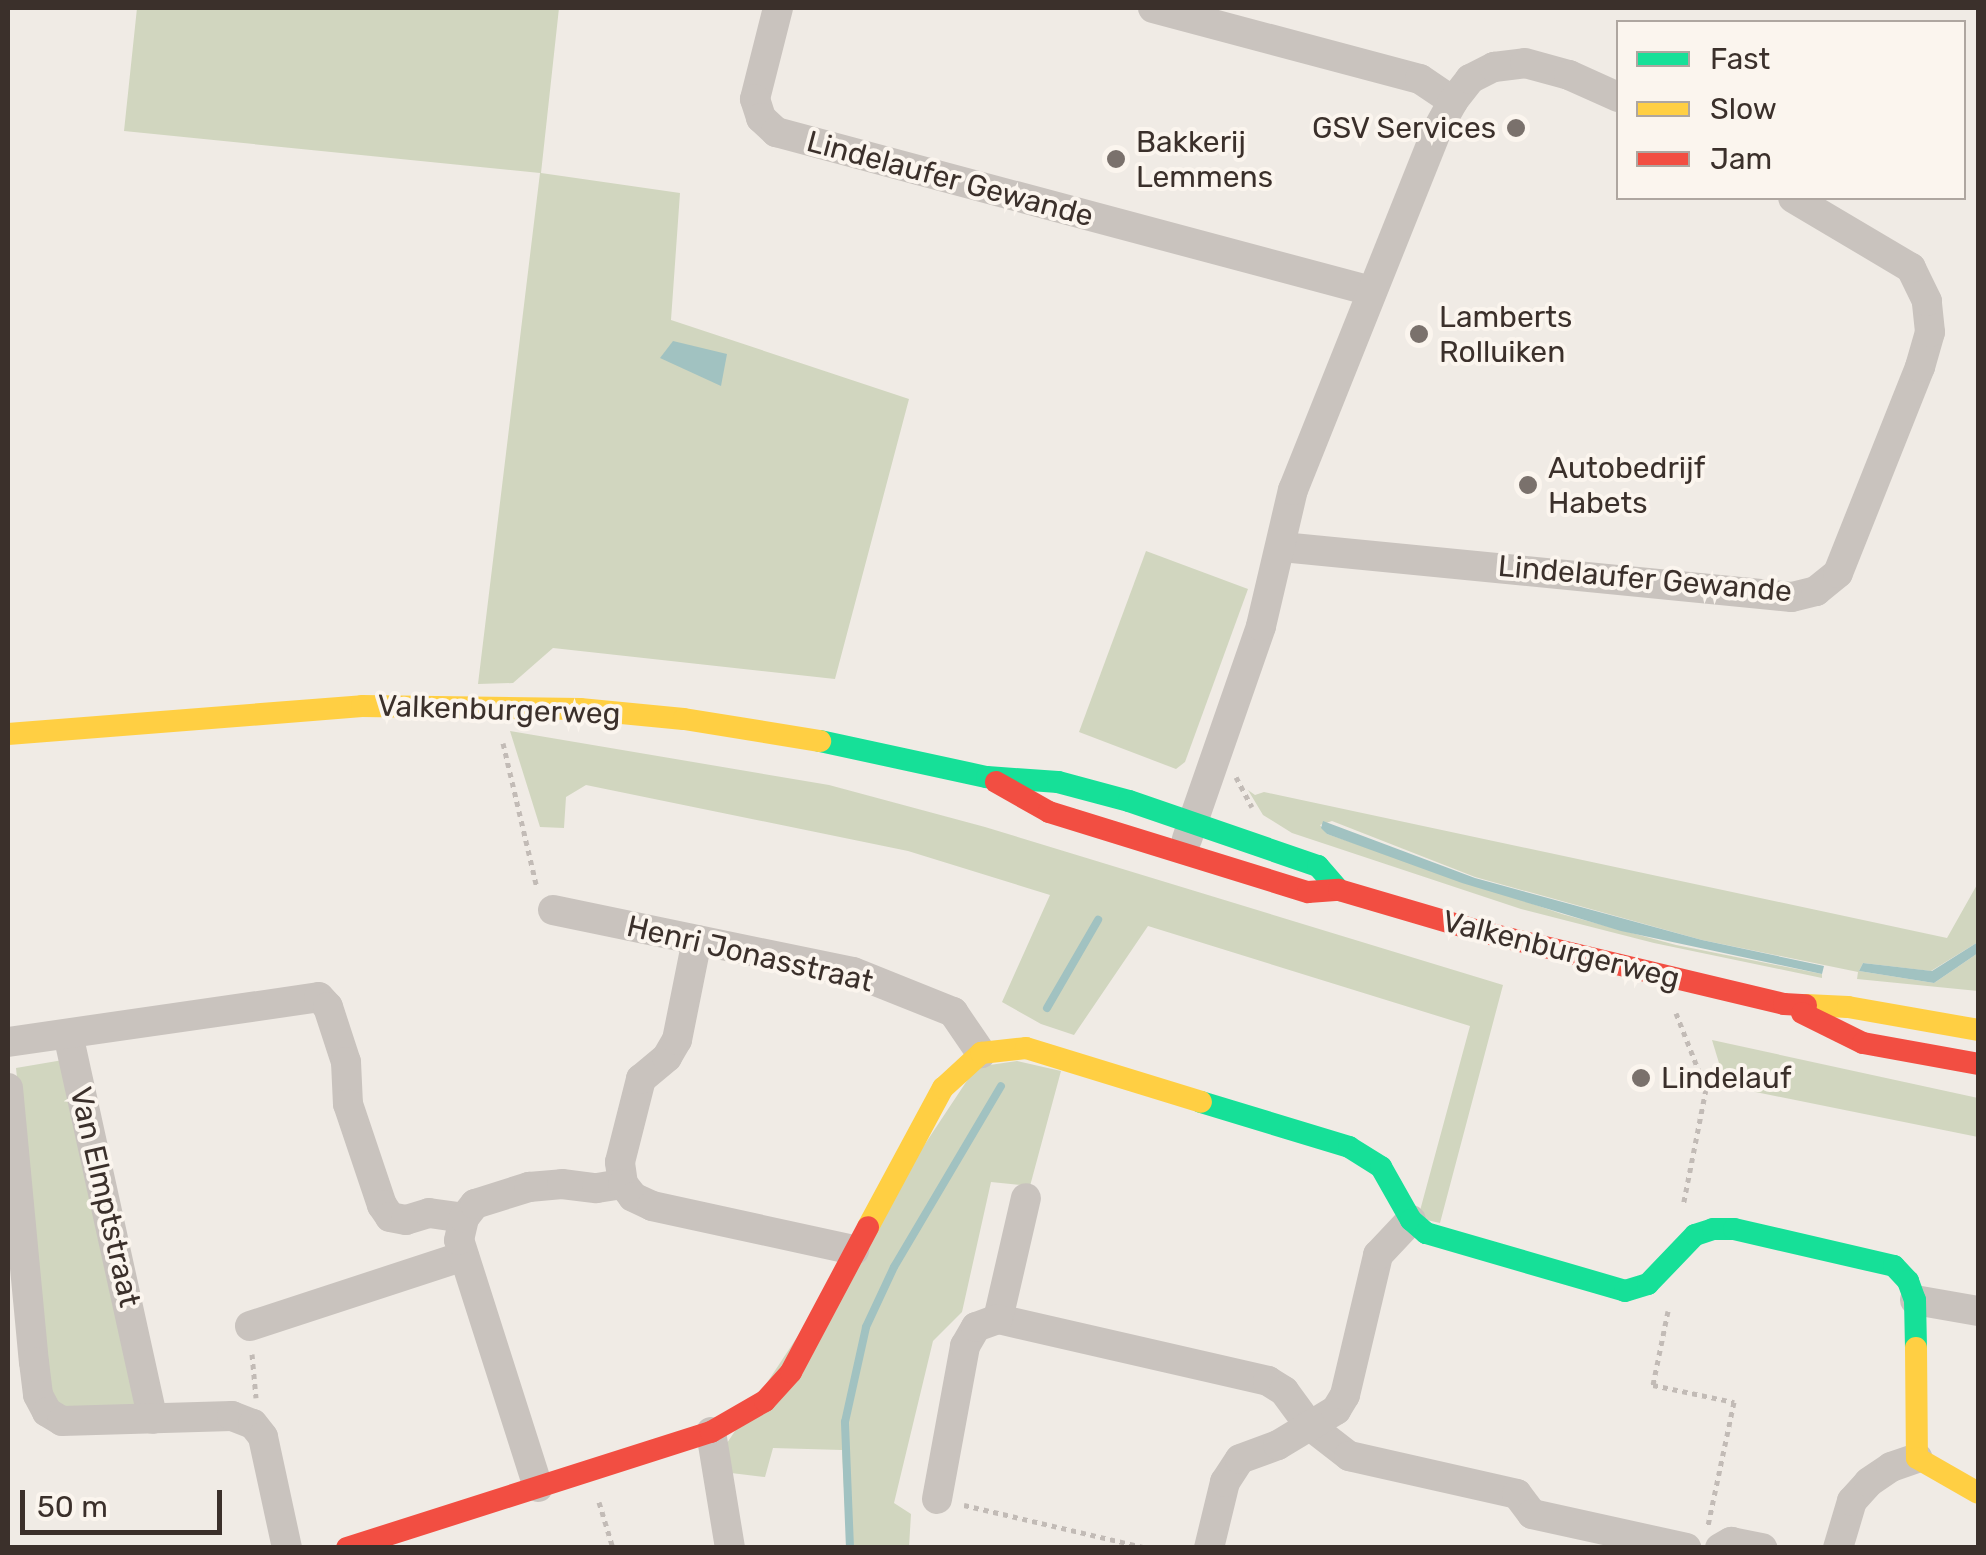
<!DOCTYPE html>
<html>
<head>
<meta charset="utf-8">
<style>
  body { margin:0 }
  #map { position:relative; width:1986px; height:1555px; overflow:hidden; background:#f0ebe5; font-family:Rubik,sans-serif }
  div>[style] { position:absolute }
  .green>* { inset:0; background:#d1d6bf }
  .water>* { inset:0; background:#a1c2c1 }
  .stream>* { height:8px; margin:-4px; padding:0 4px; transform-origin:4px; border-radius:4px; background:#a1c2c1 }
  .path>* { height:5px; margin-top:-2.5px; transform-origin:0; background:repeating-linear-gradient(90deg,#c2bbb6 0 5px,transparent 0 10px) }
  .street>* { height:30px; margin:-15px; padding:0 15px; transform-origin:15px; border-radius:15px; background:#c9c3be }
  .fast>* { height:22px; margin:-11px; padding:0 11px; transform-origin:11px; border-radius:11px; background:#16e098 }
  .slow>* { height:22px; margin:-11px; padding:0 11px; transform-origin:11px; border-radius:11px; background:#ffcf43 }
  .jam>* { height:22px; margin:-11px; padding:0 11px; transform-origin:11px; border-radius:11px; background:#f24e42 }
  .dots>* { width:28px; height:28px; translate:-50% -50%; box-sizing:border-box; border:5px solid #fbf5ee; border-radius:50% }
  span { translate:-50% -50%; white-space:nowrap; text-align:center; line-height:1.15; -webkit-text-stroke:8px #fbf5ee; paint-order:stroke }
  .poi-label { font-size:30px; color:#3b302b }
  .right { translate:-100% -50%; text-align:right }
  .left { translate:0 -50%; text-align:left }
  .street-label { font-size:30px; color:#3b302b }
  .frame { position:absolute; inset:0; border:10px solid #3b302b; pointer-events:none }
  .legend { position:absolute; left:1616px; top:20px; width:350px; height:180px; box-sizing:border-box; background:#fbf5ee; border:2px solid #aea6a0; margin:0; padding:12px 18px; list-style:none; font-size:30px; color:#3b302b }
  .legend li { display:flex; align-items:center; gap:20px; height:50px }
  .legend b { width:50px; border:2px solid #aea6a0 }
  .scale { position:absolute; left:20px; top:1490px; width:202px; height:45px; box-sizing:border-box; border:5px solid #3b302b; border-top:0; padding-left:12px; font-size:30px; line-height:35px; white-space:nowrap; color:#3b302b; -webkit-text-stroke:8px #fbf5ee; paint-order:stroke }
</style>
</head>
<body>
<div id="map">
  <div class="green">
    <i style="clip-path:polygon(137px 8px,559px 8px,541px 173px,680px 193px,671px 320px,909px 399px,835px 679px,553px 648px,513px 683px,478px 684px,540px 173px,124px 131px)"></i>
    <i style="clip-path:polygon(1146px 551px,1248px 589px,1185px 762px,1176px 769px,1079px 732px)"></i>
    <i style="clip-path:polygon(510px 731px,829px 785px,985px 827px,1503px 985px,1440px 1223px,1418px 1218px,1470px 1026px,1148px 926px,1074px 1035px,1041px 1024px,1002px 1002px,1050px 895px,908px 851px,586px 785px,566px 797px,564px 828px,540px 827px)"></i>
    <i style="clip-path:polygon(1248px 790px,1255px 795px,1264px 792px,1947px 938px,1978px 883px,1978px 942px,1931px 971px,1863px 963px,1859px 971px,1934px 983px,1978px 953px,1978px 991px,1857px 979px,1858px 972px,1702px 940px,1475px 877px,1332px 821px,1320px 825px,1327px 834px,1562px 914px,1676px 945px,1822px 974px,1822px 978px,1654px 943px,1521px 909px,1292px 833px,1263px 815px)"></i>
    <i style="clip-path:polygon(1712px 1040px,1978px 1098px,1978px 1137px,1726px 1086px)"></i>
    <i style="clip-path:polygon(63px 1060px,135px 1405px,68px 1410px,49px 1399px,16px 1068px)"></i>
    <i style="clip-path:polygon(1017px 1061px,1061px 1071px,1030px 1186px,991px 1182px,962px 1312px,933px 1341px,894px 1503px,911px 1514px,909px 1547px,847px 1547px,842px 1450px,773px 1448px,765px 1477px,731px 1473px,727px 1443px,976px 1067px)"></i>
  </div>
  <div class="water">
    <i style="clip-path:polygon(673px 341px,727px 354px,721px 386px,660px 358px)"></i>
    <i style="clip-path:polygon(1323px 821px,1475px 878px,1702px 940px,1824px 966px,1822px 974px,1621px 931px,1462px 883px,1327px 834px,1321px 828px)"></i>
    <i style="clip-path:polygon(1978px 942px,1978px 953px,1934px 983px,1859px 971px,1863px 963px,1932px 971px)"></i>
  </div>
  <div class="stream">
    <i style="left:1047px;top:1008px;width:102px;rotate:-59.9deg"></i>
    <i style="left:850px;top:1548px;width:126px;rotate:-92.3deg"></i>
    <i style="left:845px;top:1422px;width:97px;rotate:-77.5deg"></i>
    <i style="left:866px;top:1327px;width:66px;rotate:-65deg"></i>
    <i style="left:894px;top:1267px;width:210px;rotate:-59.4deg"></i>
  </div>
  <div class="path">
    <i style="left:503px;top:743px;width:149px;rotate:76.8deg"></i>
    <i style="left:1236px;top:777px;width:34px;rotate:62deg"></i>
    <i style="left:1676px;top:1013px;width:82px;rotate:68.5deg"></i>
    <i style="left:1706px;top:1089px;width:119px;rotate:101.1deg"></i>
    <i style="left:1668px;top:1311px;width:76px;rotate:101.5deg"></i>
    <i style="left:1653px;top:1385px;width:83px;rotate:11.9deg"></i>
    <i style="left:1734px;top:1402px;width:126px;rotate:101.9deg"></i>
    <i style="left:252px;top:1354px;width:44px;rotate:84.8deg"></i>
    <i style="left:599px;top:1502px;width:48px;rotate:73.1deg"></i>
    <i style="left:964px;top:1505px;width:188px;rotate:13.2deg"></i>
  </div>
  <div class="street">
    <i style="left:778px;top:8px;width:94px;rotate:104.2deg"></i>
    <i style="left:755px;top:99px;width:20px;rotate:72deg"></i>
    <i style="left:761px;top:118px;width:21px;rotate:43deg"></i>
    <i style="left:776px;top:132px;width:616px;rotate:14.96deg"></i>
    <i style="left:1153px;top:8px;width:276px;rotate:14.9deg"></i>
    <i style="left:1420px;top:79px;width:40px;rotate:34deg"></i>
    <i style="left:1282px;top:547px;width:512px;rotate:5.6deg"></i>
    <i style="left:1792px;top:597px;width:25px;rotate:-14deg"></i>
    <i style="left:1816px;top:591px;width:28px;rotate:-39deg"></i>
    <i style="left:1838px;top:573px;width:222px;rotate:-68.3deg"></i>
    <i style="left:1920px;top:367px;width:36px;rotate:-74deg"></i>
    <i style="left:1930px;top:332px;width:31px;rotate:-96deg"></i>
    <i style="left:1927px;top:301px;width:37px;rotate:-116deg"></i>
    <i style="left:1911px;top:268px;width:137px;rotate:-149.3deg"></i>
    <i style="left:1187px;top:839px;width:225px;rotate:-70.8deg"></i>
    <i style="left:1261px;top:626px;width:140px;rotate:-76.8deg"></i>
    <i style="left:1293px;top:490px;width:386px;rotate:-68.2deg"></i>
    <i style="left:1436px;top:132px;width:35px;rotate:-61deg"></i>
    <i style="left:1453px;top:101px;width:28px;rotate:-52deg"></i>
    <i style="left:1470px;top:79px;width:27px;rotate:-27deg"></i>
    <i style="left:1494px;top:67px;width:31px;rotate:-7deg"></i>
    <i style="left:1525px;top:63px;width:46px;rotate:15.3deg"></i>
    <i style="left:1569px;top:75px;width:54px;rotate:24.2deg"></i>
    <i style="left:553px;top:910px;width:306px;rotate:11.7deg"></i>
    <i style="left:853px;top:972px;width:108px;rotate:21.8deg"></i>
    <i style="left:953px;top:1012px;width:50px;rotate:55.7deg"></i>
    <i style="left:68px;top:1034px;width:394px;rotate:77.6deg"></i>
    <i style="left:8px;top:1042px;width:314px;rotate:-8.2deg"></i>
    <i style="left:319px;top:997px;width:13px;rotate:48deg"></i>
    <i style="left:328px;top:1007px;width:58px;rotate:71.9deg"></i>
    <i style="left:346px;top:1062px;width:42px;rotate:87.3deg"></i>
    <i style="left:348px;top:1104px;width:107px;rotate:71.4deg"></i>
    <i style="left:382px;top:1205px;width:14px;rotate:56deg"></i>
    <i style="left:390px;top:1217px;width:16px;rotate:11deg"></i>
    <i style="left:406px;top:1220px;width:24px;rotate:-17deg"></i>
    <i style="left:429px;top:1213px;width:35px;rotate:8deg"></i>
    <i style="left:8px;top:1088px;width:275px;rotate:84.6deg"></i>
    <i style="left:34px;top:1362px;width:33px;rotate:83deg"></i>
    <i style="left:38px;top:1395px;width:19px;rotate:62deg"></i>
    <i style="left:47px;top:1412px;width:17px;rotate:31deg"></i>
    <i style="left:62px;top:1421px;width:170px;rotate:-1.7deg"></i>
    <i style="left:232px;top:1416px;width:22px;rotate:21deg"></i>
    <i style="left:253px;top:1424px;width:16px;rotate:52deg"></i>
    <i style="left:263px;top:1437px;width:114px;rotate:77.8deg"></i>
    <i style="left:623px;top:1184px;width:22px;rotate:-98deg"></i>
    <i style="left:620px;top:1162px;width:86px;rotate:-75.8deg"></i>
    <i style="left:641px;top:1079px;width:34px;rotate:-40deg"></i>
    <i style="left:667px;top:1057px;width:20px;rotate:-60deg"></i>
    <i style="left:677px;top:1040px;width:102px;rotate:-78.7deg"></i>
    <i style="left:1915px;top:1300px;width:64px;rotate:9.9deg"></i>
    <i style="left:998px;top:1319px;width:277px;rotate:12.9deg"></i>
    <i style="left:1268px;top:1381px;width:19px;rotate:32deg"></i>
    <i style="left:1284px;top:1391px;width:42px;rotate:53.7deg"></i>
    <i style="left:1309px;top:1425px;width:51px;rotate:37.8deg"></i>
    <i style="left:1349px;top:1456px;width:172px;rotate:12.7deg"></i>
    <i style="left:1517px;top:1494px;width:25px;rotate:53deg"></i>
    <i style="left:1532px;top:1514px;width:158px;rotate:12.4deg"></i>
    <i style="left:998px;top:1319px;width:124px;rotate:-77deg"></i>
    <i style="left:250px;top:1326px;width:225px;rotate:-18.1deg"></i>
    <i style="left:711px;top:1432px;width:118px;rotate:80.7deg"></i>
    <i style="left:538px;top:1487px;width:259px;rotate:-107.7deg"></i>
    <i style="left:459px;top:1240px;width:23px;rotate:-77deg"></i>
    <i style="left:464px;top:1218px;width:18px;rotate:-52deg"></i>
    <i style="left:475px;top:1204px;width:57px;rotate:-17.5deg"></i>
    <i style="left:529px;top:1187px;width:33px;rotate:-5deg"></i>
    <i style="left:562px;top:1184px;width:35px;rotate:7deg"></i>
    <i style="left:597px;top:1188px;width:26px;rotate:-9deg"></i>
    <i style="left:623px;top:1184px;width:16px;rotate:52deg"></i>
    <i style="left:633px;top:1197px;width:21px;rotate:25deg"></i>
    <i style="left:652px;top:1206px;width:207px;rotate:12.3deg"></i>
    <i style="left:937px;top:1499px;width:156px;rotate:-79.6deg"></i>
    <i style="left:965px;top:1346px;width:22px;rotate:-60deg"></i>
    <i style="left:976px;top:1327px;width:23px;rotate:-20deg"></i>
    <i style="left:1209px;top:1548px;width:68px;rotate:-76.4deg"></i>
    <i style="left:1225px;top:1482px;width:27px;rotate:-57deg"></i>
    <i style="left:1240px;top:1459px;width:40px;rotate:-20.2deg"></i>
    <i style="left:1278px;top:1445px;width:68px;rotate:-31.1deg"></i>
    <i style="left:1336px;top:1410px;width:17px;rotate:-59deg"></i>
    <i style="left:1345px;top:1395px;width:144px;rotate:-76.7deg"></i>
    <i style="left:1378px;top:1255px;width:48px;rotate:-46.7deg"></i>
    <i style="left:1720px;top:1548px;width:13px;rotate:-29deg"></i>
    <i style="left:1731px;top:1542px;width:32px;rotate:11deg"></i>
    <i style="left:1838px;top:1548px;width:49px;rotate:-73.4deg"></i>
    <i style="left:1852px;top:1501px;width:25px;rotate:-48deg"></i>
    <i style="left:1869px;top:1482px;width:27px;rotate:-34deg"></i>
    <i style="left:1891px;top:1467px;width:28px;rotate:-19deg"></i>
  </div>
  <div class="fast">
    <i style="left:820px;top:741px;width:171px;rotate:12.2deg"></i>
    <i style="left:987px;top:777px;width:71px;rotate:4deg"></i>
    <i style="left:1058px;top:782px;width:73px;rotate:15deg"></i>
    <i style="left:1129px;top:801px;width:200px;rotate:19deg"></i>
    <i style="left:1318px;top:866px;width:32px;rotate:49deg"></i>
    <i style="left:1201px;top:1102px;width:155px;rotate:16.9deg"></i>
    <i style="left:1349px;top:1147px;width:38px;rotate:32deg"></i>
    <i style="left:1381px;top:1167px;width:61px;rotate:60.5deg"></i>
    <i style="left:1411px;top:1220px;width:20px;rotate:41deg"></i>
    <i style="left:1426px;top:1233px;width:207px;rotate:16.2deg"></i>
    <i style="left:1625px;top:1291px;width:24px;rotate:-17deg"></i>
    <i style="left:1648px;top:1284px;width:68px;rotate:-46.2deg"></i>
    <i style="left:1695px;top:1235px;width:19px;rotate:-18deg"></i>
    <i style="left:1713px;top:1229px;width:21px"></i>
    <i style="left:1734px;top:1229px;width:164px;rotate:13deg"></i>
    <i style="left:1894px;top:1266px;width:21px;rotate:47deg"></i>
    <i style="left:1908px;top:1281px;width:20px;rotate:70deg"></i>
    <i style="left:1915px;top:1300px;width:48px;rotate:88.8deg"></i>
  </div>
  <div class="slow">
    <i style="left:8px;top:734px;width:355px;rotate:-4.5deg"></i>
    <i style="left:362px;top:706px;width:218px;rotate:0.8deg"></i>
    <i style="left:580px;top:709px;width:104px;rotate:5.5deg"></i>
    <i style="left:684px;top:719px;width:138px;rotate:9.2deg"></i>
    <i style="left:1806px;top:1005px;width:42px;rotate:2.7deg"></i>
    <i style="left:1848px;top:1007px;width:132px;rotate:10deg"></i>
    <i style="left:868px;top:1227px;width:158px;rotate:-61.7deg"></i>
    <i style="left:943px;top:1088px;width:52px;rotate:-42.6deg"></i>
    <i style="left:981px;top:1053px;width:45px;rotate:-6.3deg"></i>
    <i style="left:1026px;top:1048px;width:183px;rotate:17.1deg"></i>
    <i style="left:1916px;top:1348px;width:110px;rotate:89.5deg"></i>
    <i style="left:1917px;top:1458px;width:70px;rotate:29.8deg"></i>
  </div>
  <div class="jam">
    <i style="left:996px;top:782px;width:61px;rotate:29.5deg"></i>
    <i style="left:1049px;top:812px;width:271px;rotate:17.2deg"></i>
    <i style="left:1308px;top:892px;width:31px;rotate:-4deg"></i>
    <i style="left:1339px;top:890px;width:149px;rotate:16.4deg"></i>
    <i style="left:1482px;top:932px;width:310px;rotate:13.4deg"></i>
    <i style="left:1784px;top:1004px;width:22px;rotate:3deg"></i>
    <i style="left:1802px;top:1013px;width:68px;rotate:26.2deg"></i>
    <i style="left:1863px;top:1043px;width:117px;rotate:10.3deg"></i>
    <i style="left:347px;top:1548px;width:382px;rotate:-17.7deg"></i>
    <i style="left:711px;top:1432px;width:62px;rotate:-29.9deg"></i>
    <i style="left:765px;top:1401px;width:39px;rotate:-48deg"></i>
    <i style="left:791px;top:1372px;width:164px;rotate:-62deg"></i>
  </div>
  <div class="dots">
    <i style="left:1516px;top:128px;background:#7a716c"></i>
    <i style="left:1116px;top:159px;background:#7a716c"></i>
    <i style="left:1419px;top:334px;background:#7a716c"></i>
    <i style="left:1528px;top:485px;background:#7a716c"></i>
    <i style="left:1641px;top:1078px;background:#7a716c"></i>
  </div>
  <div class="poi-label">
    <span class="right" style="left:1496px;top:128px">GSV Services</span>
    <span class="left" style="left:1136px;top:159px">Bakkerij<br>Lemmens</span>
    <span class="left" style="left:1439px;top:334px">Lamberts<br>Rolluiken</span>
    <span class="left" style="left:1548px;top:485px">Autobedrijf<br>Habets</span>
    <span class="left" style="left:1661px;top:1078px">Lindelauf</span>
  </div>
  <div class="street-label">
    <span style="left:950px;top:179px;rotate:15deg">Lindelaufer Gewande</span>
    <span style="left:1645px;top:579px;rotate:5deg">Lindelaufer Gewande</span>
    <span style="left:499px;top:710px;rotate:2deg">Valkenburgerweg</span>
    <span style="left:1561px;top:950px;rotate:14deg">Valkenburgerweg</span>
    <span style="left:750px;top:954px;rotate:13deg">Henri Jonasstraat</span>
    <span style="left:105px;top:1197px;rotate:77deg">Van Elmptstraat</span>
  </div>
  <div class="frame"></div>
  <ul class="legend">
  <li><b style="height:12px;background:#16e098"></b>Fast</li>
  <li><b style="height:12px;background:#ffcf43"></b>Slow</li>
  <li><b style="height:12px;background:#f24e42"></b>Jam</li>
  </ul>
  <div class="scale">50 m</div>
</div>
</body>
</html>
